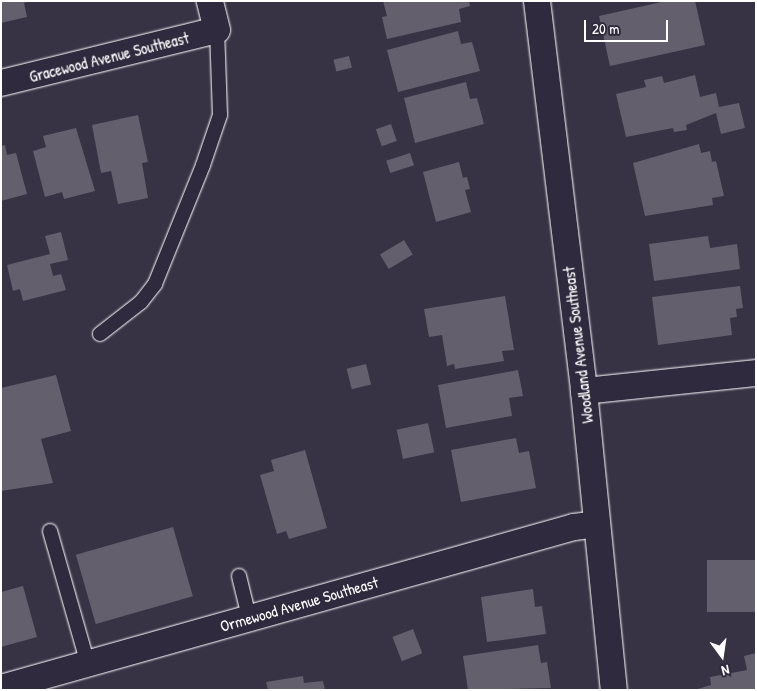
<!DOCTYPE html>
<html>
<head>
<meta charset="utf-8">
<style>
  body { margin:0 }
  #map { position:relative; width:757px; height:691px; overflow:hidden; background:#373345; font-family:"Patrick Hand",sans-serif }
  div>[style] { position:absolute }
  .building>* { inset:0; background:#635f6d; transform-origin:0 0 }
  .roads { filter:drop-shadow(0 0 1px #fff) drop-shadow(0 0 1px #fff) }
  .lane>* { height:14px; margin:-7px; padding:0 7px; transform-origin:7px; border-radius:7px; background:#2f2a3d }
  .street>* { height:26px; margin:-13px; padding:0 13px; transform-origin:13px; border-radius:13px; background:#2f2a3d }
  span { translate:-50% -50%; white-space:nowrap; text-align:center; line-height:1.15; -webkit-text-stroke:5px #2f2a3d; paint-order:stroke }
  .street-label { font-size:16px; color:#fff }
  .frame { position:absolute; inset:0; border:2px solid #fff; pointer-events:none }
  .north { position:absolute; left:697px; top:631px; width:50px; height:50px; -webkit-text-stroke:4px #2f2a3d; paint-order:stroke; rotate:166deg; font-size:14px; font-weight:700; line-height:20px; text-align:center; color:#fff }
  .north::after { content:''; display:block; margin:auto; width:18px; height:22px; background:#fff; clip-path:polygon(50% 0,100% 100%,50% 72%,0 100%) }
  .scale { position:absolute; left:584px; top:20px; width:84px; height:22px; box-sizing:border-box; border:2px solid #fff; border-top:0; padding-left:6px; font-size:15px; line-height:18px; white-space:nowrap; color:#fff; -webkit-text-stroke:4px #2f2a3d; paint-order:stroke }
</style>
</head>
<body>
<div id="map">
  <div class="building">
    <i style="clip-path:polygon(1px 1px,30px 1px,24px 3px,27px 17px,1px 23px)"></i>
    <i style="clip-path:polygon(383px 1px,469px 1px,470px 6px,459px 9px,461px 22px,387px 39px,382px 17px,387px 16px)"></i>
    <i style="clip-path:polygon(666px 1px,695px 1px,705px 45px,610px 66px,599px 16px)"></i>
    <i style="clip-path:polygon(458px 31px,461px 44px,472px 42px,480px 71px,398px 92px,387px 50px)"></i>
    <i style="left:349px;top:56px;width:12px;height:16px;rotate:76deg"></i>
    <i style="clip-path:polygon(695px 75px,700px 97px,716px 93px,719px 107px,739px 103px,745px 128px,721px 134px,716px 113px,686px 125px,687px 130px,674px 132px,673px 128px,626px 137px,616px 94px,646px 87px,644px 80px,662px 76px,664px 83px)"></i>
    <i style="clip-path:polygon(466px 82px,470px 99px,477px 98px,484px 124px,415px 143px,404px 98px)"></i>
    <i style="clip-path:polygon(138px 115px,148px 162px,142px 163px,148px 198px,118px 204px,111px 171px,101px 173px,92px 125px)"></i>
    <i style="left:391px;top:124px;width:18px;height:16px;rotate:71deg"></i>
    <i style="clip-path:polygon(76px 128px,95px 191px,64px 199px,62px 192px,45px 197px,33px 151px,46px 147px,43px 136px)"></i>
    <i style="clip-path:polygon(699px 144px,701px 153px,710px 151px,712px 162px,716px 161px,724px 196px,712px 198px,713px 205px,645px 216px,633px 163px)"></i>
    <i style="clip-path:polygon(5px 145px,7px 155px,16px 153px,27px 194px,1px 201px,1px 146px)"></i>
    <i style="left:410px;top:153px;width:13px;height:25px;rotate:72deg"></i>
    <i style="clip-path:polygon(459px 162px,463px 178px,467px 177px,470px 189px,465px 190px,471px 212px,436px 222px,423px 172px)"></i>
    <i style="clip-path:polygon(61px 232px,68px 260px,50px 264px,53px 276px,61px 274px,66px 290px,23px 301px,20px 289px,13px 291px,7px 265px,50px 254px,45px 236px)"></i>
    <i style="clip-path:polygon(708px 236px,710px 248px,737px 244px,740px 269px,654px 281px,649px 244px)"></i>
    <i style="left:404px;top:240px;width:17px;height:28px;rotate:59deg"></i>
    <i style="clip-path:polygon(740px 286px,743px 308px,736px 309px,737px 317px,730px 318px,732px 335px,658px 345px,652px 297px)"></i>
    <i style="clip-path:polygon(505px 296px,514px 350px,502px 351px,504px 361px,455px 369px,454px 364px,447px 366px,442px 335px,429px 337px,424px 309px)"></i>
    <i style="left:366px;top:364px;width:21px;height:20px;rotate:76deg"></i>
    <i style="clip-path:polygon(518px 370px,523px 396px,509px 398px,512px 416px,446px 428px,438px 385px)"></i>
    <i style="clip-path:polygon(56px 375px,71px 431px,41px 439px,53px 483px,1px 491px,1px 388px)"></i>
    <i style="left:428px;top:423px;width:30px;height:32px;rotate:78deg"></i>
    <i style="clip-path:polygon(516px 438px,519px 453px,529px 451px,536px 488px,461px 502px,451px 450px)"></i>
    <i style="clip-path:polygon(305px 450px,327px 528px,289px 539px,286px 531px,277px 534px,260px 475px,274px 471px,271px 460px)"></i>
    <i style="left:173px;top:527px;width:72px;height:101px;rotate:74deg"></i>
    <i style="left:756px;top:560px;width:52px;height:49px;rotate:90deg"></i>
    <i style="clip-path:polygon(23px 586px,37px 637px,1px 647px,1px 592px)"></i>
    <i style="clip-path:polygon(533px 589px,535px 607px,542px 606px,546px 634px,487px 642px,481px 597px)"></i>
    <i style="left:413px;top:629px;width:26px;height:22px;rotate:69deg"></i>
    <i style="clip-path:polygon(538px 645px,541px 663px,547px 662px,551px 688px,468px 690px,463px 656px)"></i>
    <i style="clip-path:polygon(756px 653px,756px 690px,694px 690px,711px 685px,710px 677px,747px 670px,744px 656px)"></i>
    <i style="clip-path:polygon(303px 676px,304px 683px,323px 681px,325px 690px,268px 690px,266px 682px)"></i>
  </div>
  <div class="roads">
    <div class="lane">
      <i style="left:100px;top:334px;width:52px;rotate:-38deg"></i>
      <i style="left:141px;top:302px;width:23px;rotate:-52deg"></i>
      <i style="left:155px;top:284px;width:128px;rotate:-68deg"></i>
      <i style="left:203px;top:165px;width:53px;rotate:-71.2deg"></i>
      <i style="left:220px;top:115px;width:85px;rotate:-92deg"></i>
      <i style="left:50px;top:531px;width:138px;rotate:74.1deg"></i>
      <i style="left:239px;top:576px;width:42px;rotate:76.3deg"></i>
    </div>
    <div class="street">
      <i style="left:537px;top:1px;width:393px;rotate:83.1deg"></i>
      <i style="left:584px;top:391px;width:301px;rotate:84.3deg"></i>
      <i style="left:1px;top:83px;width:222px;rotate:-13.8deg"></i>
      <i style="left:217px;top:30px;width:30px;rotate:-104deg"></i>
      <i style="left:584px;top:391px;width:173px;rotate:-6deg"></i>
      <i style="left:1px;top:688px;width:595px;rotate:-15.69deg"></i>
      <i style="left:574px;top:527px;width:23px;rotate:-7deg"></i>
    </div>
  </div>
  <div class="street-label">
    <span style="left:109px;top:57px;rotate:-14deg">Gracewood Avenue Southeast</span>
    <span style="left:578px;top:345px;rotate:-97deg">Woodland Avenue Southeast</span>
    <span style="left:299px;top:604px;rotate:-16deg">Ormewood Avenue Southeast</span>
  </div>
  <div class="frame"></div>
  <div class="north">N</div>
  <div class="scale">20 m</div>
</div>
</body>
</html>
